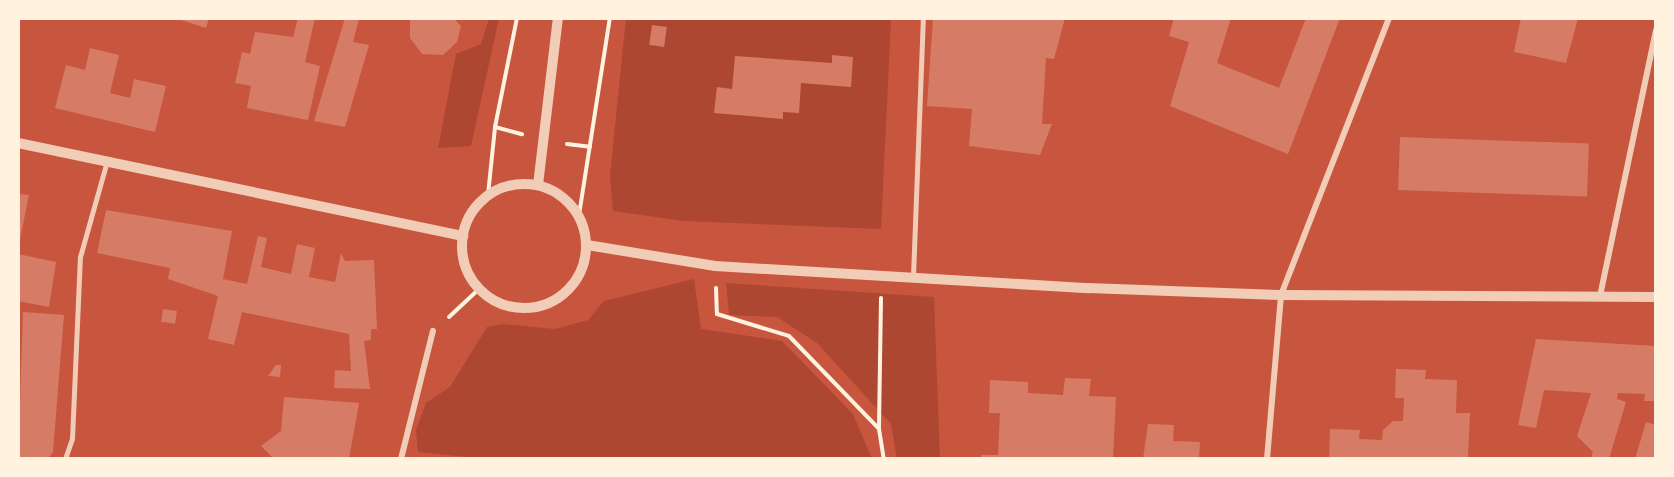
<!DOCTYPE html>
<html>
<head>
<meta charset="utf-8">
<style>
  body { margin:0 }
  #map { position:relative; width:1674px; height:477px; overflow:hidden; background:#c8553d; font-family:"Varela Round",sans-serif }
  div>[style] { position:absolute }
  .green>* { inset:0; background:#ae4732 }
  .building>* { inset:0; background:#d67c66; transform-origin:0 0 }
  .path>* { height:4px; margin:-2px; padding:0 2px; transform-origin:2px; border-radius:2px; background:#fff3e0 }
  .service>* { height:4.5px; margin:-2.25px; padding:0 2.25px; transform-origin:2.25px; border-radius:2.25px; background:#f1ccb7 }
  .minor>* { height:6px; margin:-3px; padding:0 3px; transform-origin:3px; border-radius:3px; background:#f1ccb7 }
  .tertiary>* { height:10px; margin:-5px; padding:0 5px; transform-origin:5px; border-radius:5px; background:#f1ccb7 }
  .tertiary>.ring { margin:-5px; padding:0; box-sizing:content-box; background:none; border:10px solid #f1ccb7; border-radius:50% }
  span { translate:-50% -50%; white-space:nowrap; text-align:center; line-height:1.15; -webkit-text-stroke:6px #fff3e0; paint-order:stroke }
  .frame { position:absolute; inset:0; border:20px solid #fff3e0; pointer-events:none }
</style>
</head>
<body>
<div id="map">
  <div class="green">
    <i style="clip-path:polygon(489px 18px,499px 18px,471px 146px,438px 148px,456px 54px,481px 44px)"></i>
    <i style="clip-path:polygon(626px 18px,891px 18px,881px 229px,684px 221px,613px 211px,610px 176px)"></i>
    <i style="clip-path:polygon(694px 279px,701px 329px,782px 341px,853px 414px,872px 459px,488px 459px,418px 452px,416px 430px,426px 403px,450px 387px,487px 327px,503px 324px,555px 329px,588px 320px,604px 301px)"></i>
    <i style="clip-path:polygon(726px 283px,934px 297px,940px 459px,897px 459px,891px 424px,817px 343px,777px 317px,729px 315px)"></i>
  </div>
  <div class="building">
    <i style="clip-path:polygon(175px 18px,209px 18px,206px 28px)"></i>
    <i style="clip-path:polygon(298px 18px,315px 18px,305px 62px,320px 66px,308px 120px,247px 108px,251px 86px,235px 83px,242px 52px,250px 54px,255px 32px,293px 37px)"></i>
    <i style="clip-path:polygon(345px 18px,359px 19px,353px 42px,369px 45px,345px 127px,314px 121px)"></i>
    <i style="clip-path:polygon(410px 18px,453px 18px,461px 26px,457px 42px,443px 55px,422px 54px,410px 38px)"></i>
    <i style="clip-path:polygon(933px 18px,1065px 18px,1054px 59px,1046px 58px,1042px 124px,1052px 124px,1040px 155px,969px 146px,972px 109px,927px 106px)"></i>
    <i style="clip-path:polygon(1174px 18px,1231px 18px,1217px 63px,1279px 88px,1306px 18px,1340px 18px,1288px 154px,1170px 106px,1189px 42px,1169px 36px)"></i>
    <i style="clip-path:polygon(1521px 18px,1578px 18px,1566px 63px,1514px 52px)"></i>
    <i style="left:652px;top:25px;width:15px;height:20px;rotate:8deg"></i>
    <i style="clip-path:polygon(90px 48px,119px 55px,110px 93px,130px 98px,134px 79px,166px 86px,155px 132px,55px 108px,66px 65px,85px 70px)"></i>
    <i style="clip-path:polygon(832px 55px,853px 57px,851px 87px,801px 83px,799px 113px,783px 112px,783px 119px,714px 113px,717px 87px,732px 89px,735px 56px,832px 63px)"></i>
    <i style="left:1400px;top:137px;width:189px;height:53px;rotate:2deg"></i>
    <i style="clip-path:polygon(18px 194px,29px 195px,19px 244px,18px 244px)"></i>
    <i style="clip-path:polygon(106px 210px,232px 231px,223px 279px,247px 284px,258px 236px,267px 238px,261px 267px,291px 274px,297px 244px,315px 248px,309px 277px,335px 282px,341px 253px,345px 261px,374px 260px,377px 329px,371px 329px,371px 340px,364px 341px,370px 389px,334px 388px,335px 370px,351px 371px,349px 334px,242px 312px,234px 345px,208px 339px,218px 296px,168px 279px,170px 268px,97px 253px)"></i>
    <i style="clip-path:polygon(18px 254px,56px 262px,49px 307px,18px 301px)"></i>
    <i style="left:163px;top:309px;width:14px;height:13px;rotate:8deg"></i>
    <i style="clip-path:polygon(23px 312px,64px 315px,53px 452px,48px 459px,18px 459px)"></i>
    <i style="clip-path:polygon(1536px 339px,1656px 346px,1656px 401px,1644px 401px,1645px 394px,1618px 393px,1617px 399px,1626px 402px,1609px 459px,1591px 459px,1593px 452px,1577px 436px,1591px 393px,1544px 390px,1536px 428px,1518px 425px)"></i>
    <i style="clip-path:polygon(276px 365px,281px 365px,280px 377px,268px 376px)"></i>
    <i style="clip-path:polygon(1396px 369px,1426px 370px,1425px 379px,1457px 380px,1456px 413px,1470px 413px,1468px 459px,1329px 459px,1330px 429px,1360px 430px,1359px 439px,1382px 440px,1383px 430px,1393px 421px,1403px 421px,1404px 398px,1395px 398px)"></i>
    <i style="clip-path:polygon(1065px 378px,1091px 379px,1089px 396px,1116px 397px,1113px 459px,981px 459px,981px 455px,998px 455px,1000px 413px,989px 413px,990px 380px,1028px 382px,1028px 393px,1063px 395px)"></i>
    <i style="clip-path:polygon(284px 397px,359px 403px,349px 459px,274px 459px,261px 446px,281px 431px)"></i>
    <i style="clip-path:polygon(1646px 422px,1656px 425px,1656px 459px,1635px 459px)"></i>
    <i style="clip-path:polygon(1148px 424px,1174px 425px,1173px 441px,1200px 442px,1199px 459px,1143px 459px)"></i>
  </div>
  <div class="path">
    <i style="left:495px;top:127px;width:28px;rotate:15deg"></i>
    <i style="left:567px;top:144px;width:23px;rotate:7deg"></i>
    <i style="left:488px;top:195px;width:68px;rotate:-84.1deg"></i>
    <i style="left:495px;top:127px;width:111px;rotate:-78.6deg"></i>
    <i style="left:579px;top:215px;width:199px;rotate:-81.1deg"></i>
    <i style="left:716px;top:288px;width:26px;rotate:88deg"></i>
    <i style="left:717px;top:314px;width:75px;rotate:17deg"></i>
    <i style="left:789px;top:336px;width:129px;rotate:45.9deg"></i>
    <i style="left:881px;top:298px;width:131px;rotate:90.9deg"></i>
    <i style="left:879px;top:429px;width:30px;rotate:81deg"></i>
    <i style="left:449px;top:317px;width:41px;rotate:-43deg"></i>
  </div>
  <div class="service">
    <i style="left:913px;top:276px;width:258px;rotate:-87.8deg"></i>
    <i style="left:65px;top:459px;width:21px;rotate:-71deg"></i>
    <i style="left:72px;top:439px;width:182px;rotate:-87.5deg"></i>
    <i style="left:80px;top:257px;width:100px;rotate:-74.3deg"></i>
  </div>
  <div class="minor">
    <i style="left:1600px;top:296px;width:272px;rotate:-78.1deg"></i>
    <i style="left:401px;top:459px;width:132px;rotate:-76deg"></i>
    <i style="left:1267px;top:459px;width:165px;rotate:-85.1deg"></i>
    <i style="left:1281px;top:295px;width:297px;rotate:-68.7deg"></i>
  </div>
  <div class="tertiary">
    <i style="left:18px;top:143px;width:455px;rotate:11.8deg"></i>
    <i class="ring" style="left:462px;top:184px;width:114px;height:114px"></i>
    <i style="left:538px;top:185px;width:168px;rotate:-83.2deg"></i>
    <i style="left:587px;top:245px;width:130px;rotate:9.3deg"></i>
    <i style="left:715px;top:266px;width:374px;rotate:3.4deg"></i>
    <i style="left:1088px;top:288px;width:193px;rotate:2.1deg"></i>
    <i style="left:1281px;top:295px;width:375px;rotate:0.3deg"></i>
  </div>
  <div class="frame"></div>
</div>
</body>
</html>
